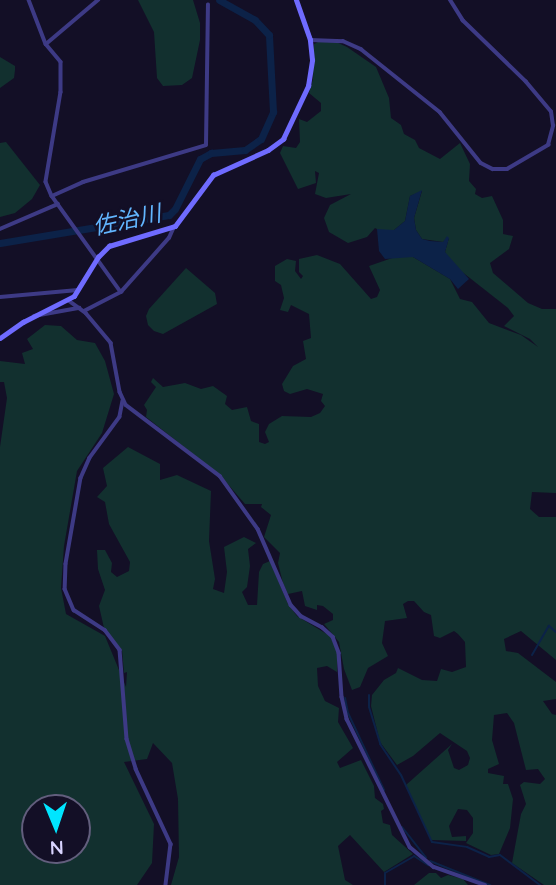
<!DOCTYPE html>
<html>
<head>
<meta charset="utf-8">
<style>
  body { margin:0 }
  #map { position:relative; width:556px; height:885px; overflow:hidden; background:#130f26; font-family:Quicksand,"Noto Sans JP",sans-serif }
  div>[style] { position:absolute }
  .green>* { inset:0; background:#12302f }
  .water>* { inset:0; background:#0c2248 }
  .stream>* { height:2px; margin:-1px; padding:0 1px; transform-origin:1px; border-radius:1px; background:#0c2248 }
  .river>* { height:7px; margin:-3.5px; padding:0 3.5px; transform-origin:3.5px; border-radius:3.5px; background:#0c2248 }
  .minor>* { height:3.5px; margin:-1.75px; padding:0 1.75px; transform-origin:1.75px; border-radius:1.75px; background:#3d3a85 }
  .tertiary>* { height:3.5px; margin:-1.75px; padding:0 1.75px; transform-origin:1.75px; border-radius:1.75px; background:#3d3a85 }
  .secondary>* { height:4.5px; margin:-2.25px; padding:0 2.25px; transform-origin:2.25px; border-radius:2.25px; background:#6f6bff }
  span { translate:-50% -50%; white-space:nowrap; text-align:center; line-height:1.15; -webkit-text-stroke:5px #130f26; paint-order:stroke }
  .water-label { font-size:23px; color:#62b6ff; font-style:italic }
  .north { position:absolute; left:21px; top:794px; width:70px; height:70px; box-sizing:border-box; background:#130f26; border:2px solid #625e7d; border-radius:50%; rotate:178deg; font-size:19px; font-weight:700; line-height:28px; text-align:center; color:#d9d4ff }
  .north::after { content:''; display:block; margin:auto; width:24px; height:32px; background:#00e5ff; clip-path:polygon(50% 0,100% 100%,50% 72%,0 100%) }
</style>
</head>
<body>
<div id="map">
  <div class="green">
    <i style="clip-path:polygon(138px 0,193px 0,200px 23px,200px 40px,192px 78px,182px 85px,163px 86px,157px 78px,154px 32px)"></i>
    <i style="clip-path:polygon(318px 42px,336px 42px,347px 47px,376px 67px,389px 98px,391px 118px,401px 125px,404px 134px,415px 140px,419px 148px,440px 159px,460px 143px,470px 164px,469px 181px,476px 189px,475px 194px,482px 198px,492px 196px,503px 220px,503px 234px,513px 236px,509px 249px,490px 263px,493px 273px,528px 303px,542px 309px,556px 309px,556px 493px,532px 492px,530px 509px,539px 517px,556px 517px,556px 660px,521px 631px,504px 639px,506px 651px,518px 653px,556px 682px,556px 699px,543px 701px,552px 714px,556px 715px,556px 885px,544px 885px,512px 863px,521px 814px,526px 804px,520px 785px,524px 782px,540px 784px,545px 779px,538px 769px,526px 770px,514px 723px,507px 713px,494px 715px,492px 740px,499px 764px,488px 769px,488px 773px,504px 776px,503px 784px,508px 784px,513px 799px,510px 828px,499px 854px,491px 855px,466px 843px,473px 833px,473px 818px,467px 810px,458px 809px,449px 826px,452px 837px,466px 836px,466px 841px,431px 840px,406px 785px,452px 744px,448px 750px,454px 768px,459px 770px,468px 765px,470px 758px,467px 751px,440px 733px,413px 756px,397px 765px,380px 742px,371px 706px,372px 695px,384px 680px,396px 673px,398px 668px,422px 680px,437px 681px,441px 669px,452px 672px,466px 667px,465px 642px,458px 634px,454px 631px,440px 638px,434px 636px,431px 615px,424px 612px,414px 601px,408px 601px,403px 604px,407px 618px,385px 621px,382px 643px,388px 656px,368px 668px,360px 687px,352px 690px,344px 669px,339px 642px,324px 624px,333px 620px,333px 614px,323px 606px,317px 605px,317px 610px,305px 606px,302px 591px,288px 594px,283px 583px,278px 563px,280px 553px,264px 537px,271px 515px,261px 507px,262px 504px,245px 504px,220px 475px,146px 417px,147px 410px,144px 405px,156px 387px,151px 382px,153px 378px,163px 387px,185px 383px,201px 389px,213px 386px,227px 396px,225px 404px,232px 410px,247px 407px,251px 421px,259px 424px,259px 442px,265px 444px,269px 442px,265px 432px,269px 424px,282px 416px,311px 417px,320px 413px,325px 406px,321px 401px,323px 394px,307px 389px,290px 394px,284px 391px,282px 384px,293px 366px,306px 359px,303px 341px,311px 338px,309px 314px,291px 305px,288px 312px,280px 310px,284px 298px,281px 285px,275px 281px,275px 266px,287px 259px,296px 261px,295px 271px,301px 279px,303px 276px,299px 272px,299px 259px,317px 255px,340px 264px,371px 299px,377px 297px,380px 290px,369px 266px,398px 256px,413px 257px,450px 279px,460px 299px,472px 302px,489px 323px,521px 335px,538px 347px,530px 339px,504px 326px,514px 316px,508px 308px,452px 264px,445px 252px,449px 238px,443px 242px,422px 239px,416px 230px,414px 218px,422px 191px,410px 196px,405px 221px,394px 230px,383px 232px,375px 228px,367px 237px,348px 243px,329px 232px,324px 218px,330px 205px,351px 194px,326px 198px,315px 194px,319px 173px,315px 171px,316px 183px,298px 189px,280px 153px,283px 146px,296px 148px,300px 142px,299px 119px,307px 122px,321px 111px,321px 103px,309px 93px,313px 79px,314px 44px)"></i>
    <i style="clip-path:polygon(0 57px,15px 66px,15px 70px,14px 78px,0 88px)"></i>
    <i style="clip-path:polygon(6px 142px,40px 185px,32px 199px,15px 213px,0 217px,0 143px)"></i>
    <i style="clip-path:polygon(186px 268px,215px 293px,217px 304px,163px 334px,154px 331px,148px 325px,146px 316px,149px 309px)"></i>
    <i style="clip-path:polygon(evenodd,45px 325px,61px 326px,77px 340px,95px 343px,105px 361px,114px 394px,102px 433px,77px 471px,64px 546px,61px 588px,66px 614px,105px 636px,126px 687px,127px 672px,124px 673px,122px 650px,104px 628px,99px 606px,105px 590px,98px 569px,97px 550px,105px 550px,112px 563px,111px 572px,117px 577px,129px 571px,130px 562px,109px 524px,105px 502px,97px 497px,107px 486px,103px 468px,128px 447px,160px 464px,160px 480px,177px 475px,211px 491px,209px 541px,215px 579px,213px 589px,224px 593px,227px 572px,224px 547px,244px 537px,256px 543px,248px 549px,250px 566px,247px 587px,242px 592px,248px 605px,257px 605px,259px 572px,263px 564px,270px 561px,288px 604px,297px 616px,330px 636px,337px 650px,337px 672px,327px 666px,317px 668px,318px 686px,325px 701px,339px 708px,338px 722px,353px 748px,337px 762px,340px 768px,361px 760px,374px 786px,375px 798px,383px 804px,384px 809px,381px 811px,383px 823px,390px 825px,392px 835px,413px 854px,384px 872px,350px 835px,338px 846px,345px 880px,353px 885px,171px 885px,179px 857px,178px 799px,172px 763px,153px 743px,147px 759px,124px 762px,154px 824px,152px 863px,137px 885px,0 885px,0 447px,7px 398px,4px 382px,0 382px,0 361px,25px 364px,22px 353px,33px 349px,27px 339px,45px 325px,35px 808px,77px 808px,77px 850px,35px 850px,35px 808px)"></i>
    <i style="clip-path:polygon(429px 873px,436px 873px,441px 878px,448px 875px,463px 879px,468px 885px,414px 885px)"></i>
  </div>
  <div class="water">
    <i style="clip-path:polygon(422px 190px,414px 218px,416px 230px,422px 239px,430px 241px,443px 242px,447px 236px,449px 238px,445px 252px,469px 279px,458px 289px,450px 279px,413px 257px,385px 259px,379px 251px,377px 229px,394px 230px,405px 221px,410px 196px)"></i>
  </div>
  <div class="stream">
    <i style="left:532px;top:655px;width:34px;rotate:-60deg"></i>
    <i style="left:549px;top:626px;width:9px;rotate:41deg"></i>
    <i style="left:369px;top:695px;width:12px;rotate:90deg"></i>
    <i style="left:369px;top:707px;width:39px;rotate:73deg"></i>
    <i style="left:380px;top:744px;width:37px;rotate:56deg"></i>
    <i style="left:401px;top:775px;width:74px;rotate:65.2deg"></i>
    <i style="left:432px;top:842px;width:35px;rotate:8deg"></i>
    <i style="left:467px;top:847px;width:24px;rotate:24deg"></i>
    <i style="left:489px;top:857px;width:11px;rotate:-10deg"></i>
    <i style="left:500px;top:855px;width:50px;rotate:36.9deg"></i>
    <i style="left:345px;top:698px;width:15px;rotate:79deg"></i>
    <i style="left:348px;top:713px;width:85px;rotate:64.9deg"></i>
    <i style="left:402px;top:827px;width:39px;rotate:52deg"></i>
    <i style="left:430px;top:861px;width:65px;rotate:21.8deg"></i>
    <i style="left:385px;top:885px;width:12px;rotate:-90deg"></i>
    <i style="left:385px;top:873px;width:34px;rotate:-30deg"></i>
    <i style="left:414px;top:856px;width:17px;rotate:33deg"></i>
  </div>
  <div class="river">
    <i style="left:0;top:243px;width:171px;rotate:-9.4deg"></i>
    <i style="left:169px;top:215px;width:8px;rotate:-45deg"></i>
    <i style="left:175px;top:209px;width:56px;rotate:-63.4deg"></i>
    <i style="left:200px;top:159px;width:13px;rotate:-29deg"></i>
    <i style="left:211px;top:153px;width:34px;rotate:-5deg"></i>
    <i style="left:245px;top:150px;width:19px;rotate:-35deg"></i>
    <i style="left:261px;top:139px;width:30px;rotate:-66deg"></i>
    <i style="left:273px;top:112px;width:77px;rotate:-93deg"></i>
    <i style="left:269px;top:35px;width:21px;rotate:-133deg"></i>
    <i style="left:255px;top:20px;width:41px;rotate:-150.9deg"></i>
  </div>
  <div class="minor">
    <i style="left:29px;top:0;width:47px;rotate:68.9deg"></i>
    <i style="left:46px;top:44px;width:23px;rotate:50deg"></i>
    <i style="left:61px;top:62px;width:30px;rotate:90deg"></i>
    <i style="left:61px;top:92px;width:91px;rotate:99.5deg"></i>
    <i style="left:46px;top:182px;width:15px;rotate:67deg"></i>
    <i style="left:52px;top:196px;width:118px;rotate:54.3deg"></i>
    <i style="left:52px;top:196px;width:34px;rotate:-24deg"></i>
    <i style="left:83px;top:182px;width:128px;rotate:-16.7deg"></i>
    <i style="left:206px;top:145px;width:140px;rotate:-89.2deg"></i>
    <i style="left:0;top:229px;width:63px;rotate:-23.3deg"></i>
    <i style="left:0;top:297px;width:78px;rotate:-5.1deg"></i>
    <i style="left:84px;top:311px;width:42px;rotate:-27.2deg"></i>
    <i style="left:121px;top:292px;width:72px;rotate:-48.4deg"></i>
    <i style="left:169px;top:238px;width:12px;rotate:-66deg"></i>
    <i style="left:34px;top:316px;width:46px;rotate:-10.1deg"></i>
    <i style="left:123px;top:401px;width:16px;rotate:101deg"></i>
    <i style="left:120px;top:417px;width:51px;rotate:126.2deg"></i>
    <i style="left:90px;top:458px;width:22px;rotate:114deg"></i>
    <i style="left:81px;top:478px;width:87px;rotate:99.9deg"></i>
    <i style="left:66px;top:564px;width:25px;rotate:92deg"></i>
    <i style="left:65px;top:589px;width:23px;rotate:67deg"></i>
    <i style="left:74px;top:610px;width:37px;rotate:33deg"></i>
    <i style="left:105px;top:630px;width:25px;rotate:53deg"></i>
    <i style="left:120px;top:650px;width:89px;rotate:85.5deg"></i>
    <i style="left:127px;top:739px;width:31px;rotate:73deg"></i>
    <i style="left:136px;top:769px;width:83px;rotate:65deg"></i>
    <i style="left:171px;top:844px;width:41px;rotate:97deg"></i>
  </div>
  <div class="tertiary">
    <i style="left:310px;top:40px;width:33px;rotate:2deg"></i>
    <i style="left:343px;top:41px;width:20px;rotate:24deg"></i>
    <i style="left:361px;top:49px;width:101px;rotate:38.6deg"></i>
    <i style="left:440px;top:112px;width:65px;rotate:51.2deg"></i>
    <i style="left:481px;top:163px;width:13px;rotate:27deg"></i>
    <i style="left:493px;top:169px;width:14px"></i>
    <i style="left:507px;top:169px;width:48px;rotate:-30.3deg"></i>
    <i style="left:548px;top:145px;width:20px;rotate:-75deg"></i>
    <i style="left:553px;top:126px;width:14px;rotate:-98deg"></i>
    <i style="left:551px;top:112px;width:39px;rotate:-130deg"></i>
    <i style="left:526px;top:82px;width:88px;rotate:-135.9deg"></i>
    <i style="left:463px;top:21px;width:25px;rotate:-122deg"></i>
    <i style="left:46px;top:44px;width:68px;rotate:-40.2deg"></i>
    <i style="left:68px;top:300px;width:22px;rotate:36deg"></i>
    <i style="left:86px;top:313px;width:39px;rotate:50deg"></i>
    <i style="left:111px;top:343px;width:50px;rotate:79.6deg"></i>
    <i style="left:120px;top:392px;width:14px;rotate:65deg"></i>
    <i style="left:126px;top:405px;width:118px;rotate:37.1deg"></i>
    <i style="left:220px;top:476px;width:65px;rotate:54.4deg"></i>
    <i style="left:258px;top:529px;width:83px;rotate:66.5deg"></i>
    <i style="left:291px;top:605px;width:15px;rotate:48deg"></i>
    <i style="left:301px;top:616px;width:24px;rotate:28deg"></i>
    <i style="left:322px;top:627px;width:15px;rotate:42deg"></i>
    <i style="left:333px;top:637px;width:17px;rotate:69deg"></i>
    <i style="left:339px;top:653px;width:44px;rotate:86.1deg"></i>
    <i style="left:342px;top:697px;width:23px;rotate:77deg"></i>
    <i style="left:347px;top:719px;width:143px;rotate:63.8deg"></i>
    <i style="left:410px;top:847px;width:31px;rotate:40deg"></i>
    <i style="left:434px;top:867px;width:54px;rotate:19.4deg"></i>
  </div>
  <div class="secondary">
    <i style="left:0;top:338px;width:28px;rotate:-35deg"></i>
    <i style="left:23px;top:322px;width:57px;rotate:-27deg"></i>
    <i style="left:74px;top:296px;width:46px;rotate:-58.4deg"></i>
    <i style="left:98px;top:257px;width:16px;rotate:-45deg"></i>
    <i style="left:109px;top:246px;width:69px;rotate:-16.9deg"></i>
    <i style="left:175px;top:226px;width:64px;rotate:-53.3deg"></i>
    <i style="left:213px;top:175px;width:60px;rotate:-24.4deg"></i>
    <i style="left:268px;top:150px;width:19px;rotate:-36deg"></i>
    <i style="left:283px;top:139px;width:59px;rotate:-64.7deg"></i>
    <i style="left:308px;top:86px;width:26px;rotate:-81deg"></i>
    <i style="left:312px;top:60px;width:20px;rotate:-96deg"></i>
    <i style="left:310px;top:40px;width:42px;rotate:-109.3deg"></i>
  </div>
  <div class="water-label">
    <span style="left:127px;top:220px;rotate:-12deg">佐治川</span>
  </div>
  <div class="north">N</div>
</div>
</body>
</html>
